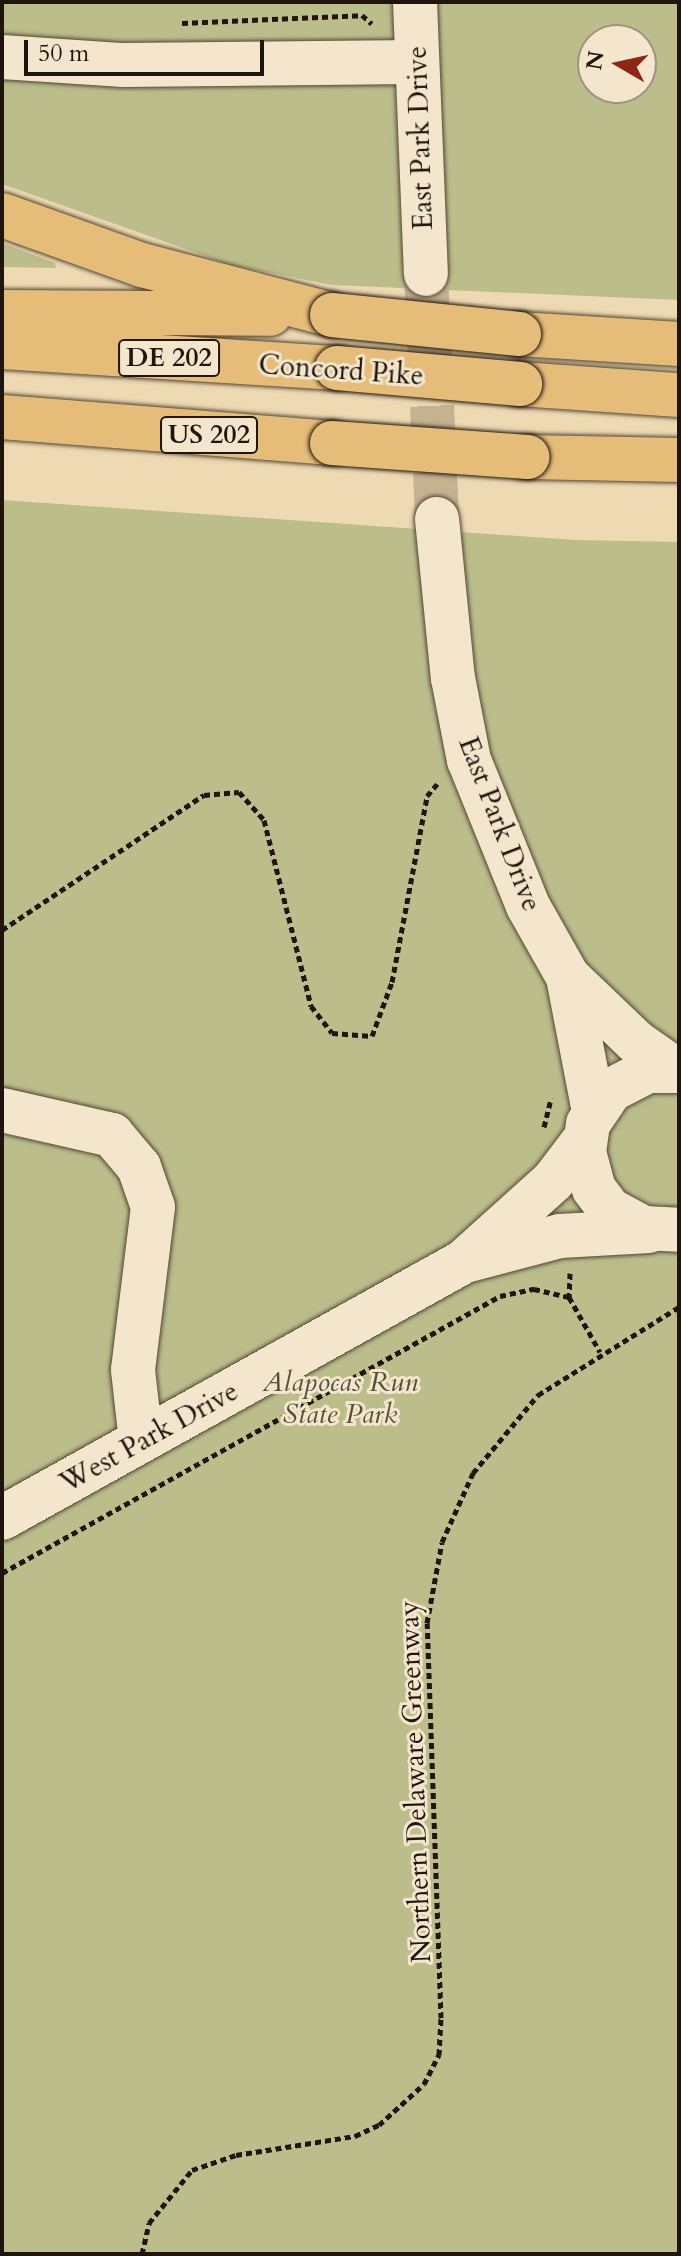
<!DOCTYPE html>
<html>
<head>
<meta charset="utf-8">
<style>
  body { margin:0 }
  #map { position:relative; width:681px; height:2256px; overflow:hidden; background:#edd9b2; font-family:Cardo,serif }
  div>[style] { position:absolute }
  .green>* { inset:0; background:#bbbe8a }
  .minor-tunnel>* { height:44px; margin-top:-22px; transform-origin:0; background:repeating-linear-gradient(90deg,#c4b291 0 44px,transparent 0 66px) }
  .path>* { height:5px; margin-top:-2.5px; transform-origin:0; background:repeating-linear-gradient(90deg,#20150d 0 6px,transparent 0 10px) }
  .roads { filter:drop-shadow(0 0 2px #534636) drop-shadow(0 0 2px #534636) }
  .minor>* { height:44px; margin:-22px; padding:0 22px; transform-origin:22px; border-radius:22px; background:#f3e6cd }
  .major>* { height:44px; margin:-22px; padding:0 22px; transform-origin:22px; border-radius:22px; background:#e6bc79 }
  .highway>* { height:44px; margin:-22px; padding:0 22px; transform-origin:22px; border-radius:22px; background:#e6bc79 }
  .bridges { filter:drop-shadow(0 0 2px #20150d) drop-shadow(0 0 2px #20150d) }
  .major-bridge>* { height:44px; margin:-22px; padding:0 22px; transform-origin:22px; border-radius:22px; background:#e6bc79 }
  .highway-bridge>* { height:44px; margin:-22px; padding:0 22px; transform-origin:22px; border-radius:22px; background:#e6bc79 }
  span { translate:-50% -50%; white-space:nowrap; text-align:center; line-height:1.15; -webkit-text-stroke:6px #f3e6cd; paint-order:stroke }
  .shield-label span { padding:2px 6px; background:#f3e6cd; border:2px solid; border-radius:6px; -webkit-text-stroke-width:0 }
  .shield-label { font-size:26px; color:#20150d; font-weight:700 }
  .street-label { font-size:28px; color:#20150d }
  .park-label { font-size:28px; color:#565039; font-style:italic }
  .frame { position:absolute; inset:0; border:4px solid #20150d; pointer-events:none }
  .north { position:absolute; left:577px; top:24px; width:80px; height:80px; box-sizing:border-box; background:#f3e6cd; border:2px solid #9f9280; border-radius:50%; rotate:279deg; font-size:22px; font-weight:700; line-height:32px; text-align:center; color:#20150d }
  .north::after { content:''; display:block; margin:auto; width:28px; height:36px; background:#8f2418; clip-path:polygon(50% 0,100% 100%,50% 72%,0 100%) }
  .scale { position:absolute; left:24px; top:40px; width:240px; height:36px; box-sizing:border-box; border:4px solid #20150d; border-top:0; padding-left:10px; font-size:24px; line-height:28px; white-space:nowrap; color:#20150d; -webkit-text-stroke:6px #f3e6cd; paint-order:stroke }
</style>
</head>
<body>
<div id="map">
  <div class="green">
    <i style="clip-path:polygon(evenodd,2px 2px,679px 2px,679px 300px,332px 285px,231px 265px,2px 184px,2px 2px,593px 40px,641px 40px,641px 88px,593px 88px,593px 40px)"></i>
    <i style="clip-path:polygon(2px 243px,55px 263px,56px 268px,2px 267px)"></i>
    <i style="clip-path:polygon(2px 500px,575px 540px,679px 542px,679px 2254px,2px 2254px)"></i>
  </div>
  <div class="minor-tunnel">
    <i style="left:426px;top:274px;width:245px;rotate:87.4deg"></i>
  </div>
  <div class="path">
    <i style="left:182px;top:23px;width:180px;rotate:-2.5deg"></i>
    <i style="left:362px;top:15px;width:13px;rotate:42deg"></i>
    <i style="left:2px;top:930px;width:243px;rotate:-33.8deg"></i>
    <i style="left:204px;top:795px;width:35px;rotate:-5deg"></i>
    <i style="left:239px;top:792px;width:38px;rotate:48deg"></i>
    <i style="left:264px;top:820px;width:192px;rotate:75.8deg"></i>
    <i style="left:311px;top:1006px;width:34px;rotate:52deg"></i>
    <i style="left:332px;top:1033px;width:40px;rotate:4.3deg"></i>
    <i style="left:372px;top:1036px;width:58px;rotate:-69.7deg"></i>
    <i style="left:392px;top:982px;width:189px;rotate:-79.3deg"></i>
    <i style="left:427px;top:796px;width:16px;rotate:-50deg"></i>
    <i style="left:544px;top:1127px;width:30px;rotate:-76deg"></i>
    <i style="left:570px;top:1273px;width:24px;rotate:92deg"></i>
    <i style="left:569px;top:1297px;width:63px;rotate:60.6deg"></i>
    <i style="left:2px;top:1573px;width:570px;rotate:-29.08deg"></i>
    <i style="left:500px;top:1296px;width:35px;rotate:-12deg"></i>
    <i style="left:534px;top:1289px;width:36px;rotate:13deg"></i>
    <i style="left:142px;top:2254px;width:32px;rotate:-77deg"></i>
    <i style="left:149px;top:2223px;width:68px;rotate:-50.9deg"></i>
    <i style="left:192px;top:2170px;width:46px;rotate:-18.8deg"></i>
    <i style="left:236px;top:2155px;width:121px;rotate:-9.1deg"></i>
    <i style="left:355px;top:2136px;width:26px;rotate:-25deg"></i>
    <i style="left:379px;top:2125px;width:61px;rotate:-42.3deg"></i>
    <i style="left:424px;top:2084px;width:33px;rotate:-63deg"></i>
    <i style="left:439px;top:2055px;width:37px;rotate:-87deg"></i>
    <i style="left:441px;top:2018px;width:395px;rotate:-92deg"></i>
    <i style="left:427px;top:1623px;width:82px;rotate:-79.5deg"></i>
    <i style="left:442px;top:1542px;width:76px;rotate:-65.8deg"></i>
    <i style="left:473px;top:1473px;width:102px;rotate:-50.2deg"></i>
    <i style="left:538px;top:1395px;width:166px;rotate:-32deg"></i>
  </div>
  <div class="roads">
    <div class="minor">
      <i style="left:415px;top:2px;width:272px;rotate:87.7deg"></i>
      <i style="left:2px;top:57px;width:122px;rotate:3.8deg"></i>
      <i style="left:124px;top:65px;width:292px;rotate:-0.6deg"></i>
      <i style="left:437px;top:519px;width:160px;rotate:84.3deg"></i>
      <i style="left:453px;top:678px;width:84px;rotate:79deg"></i>
      <i style="left:469px;top:760px;width:157px;rotate:68deg"></i>
      <i style="left:528px;top:906px;width:81px;rotate:60.6deg"></i>
      <i style="left:568px;top:977px;width:137px;rotate:79.1deg"></i>
      <i style="left:568px;top:977px;width:94px;rotate:43.7deg"></i>
      <i style="left:636px;top:1042px;width:49px;rotate:35deg"></i>
      <i style="left:679px;top:1071px;width:31px;rotate:180deg"></i>
      <i style="left:648px;top:1071px;width:42px;rotate:152.8deg"></i>
      <i style="left:611px;top:1090px;width:41px;rotate:124.1deg"></i>
      <i style="left:588px;top:1124px;width:28px;rotate:98deg"></i>
      <i style="left:584px;top:1152px;width:38px;rotate:75deg"></i>
      <i style="left:594px;top:1189px;width:26px;rotate:53deg"></i>
      <i style="left:610px;top:1210px;width:38px;rotate:28deg"></i>
      <i style="left:644px;top:1228px;width:35px;rotate:3deg"></i>
      <i style="left:2px;top:1110px;width:113px;rotate:12.8deg"></i>
      <i style="left:112px;top:1135px;width:42px;rotate:49.8deg"></i>
      <i style="left:139px;top:1167px;width:42px;rotate:70.7deg"></i>
      <i style="left:153px;top:1207px;width:164px;rotate:97deg"></i>
      <i style="left:133px;top:1370px;width:71px;rotate:83.6deg"></i>
      <i style="left:469px;top:1260px;width:94px;rotate:-14.8deg"></i>
      <i style="left:560px;top:1236px;width:89px;rotate:-3.2deg"></i>
      <i style="left:2px;top:1518px;width:527px;rotate:-29.04deg"></i>
      <i style="left:463px;top:1262px;width:121px;rotate:-42deg"></i>
      <i style="left:553px;top:1181px;width:53px;rotate:-52.7deg"></i>
    </div>
    <div class="major">
      <i style="left:2px;top:347px;width:336px;rotate:3.6deg"></i>
      <i style="left:520px;top:384px;width:159px;rotate:4deg"></i>
    </div>
    <div class="highway">
      <i style="left:2px;top:215px;width:149px;rotate:19.7deg"></i>
      <i style="left:142px;top:265px;width:196px;rotate:14.7deg"></i>
      <i style="left:2px;top:312px;width:268px;rotate:0.4deg"></i>
      <i style="left:519px;top:334px;width:160px;rotate:3.6deg"></i>
      <i style="left:2px;top:417px;width:331px;rotate:4.5deg"></i>
      <i style="left:527px;top:457px;width:152px;rotate:1.1deg"></i>
    </div>
  </div>
  <div class="bridges">
    <div class="major-bridge">
      <i style="left:337px;top:368px;width:184px;rotate:5deg"></i>
    </div>
    <div class="highway-bridge">
      <i style="left:332px;top:315px;width:188px;rotate:5.8deg"></i>
      <i style="left:332px;top:443px;width:196px;rotate:4.1deg"></i>
    </div>
  </div>
  <div class="shield-label">
    <span style="left:169px;top:358px">DE 202</span>
    <span style="left:209px;top:435px">US 202</span>
  </div>
  <div class="street-label">
    <span style="left:420px;top:138px;rotate:-92deg">East Park Drive</span>
    <span style="left:341px;top:370px;rotate:4deg">Concord Pike</span>
    <span style="left:500px;top:824px;rotate:69deg">East Park Drive</span>
    <span style="left:149px;top:1437px;rotate:-29deg">West Park Drive</span>
    <span style="left:415px;top:1782px;rotate:-92deg">Northern Delaware Greenway</span>
  </div>
  <div class="park-label">
    <span style="left:340px;top:1398px">Alapocas Run<br>State Park</span>
  </div>
  <div class="frame"></div>
  <div class="north">N</div>
  <div class="scale">50 m</div>
</div>
</body>
</html>
